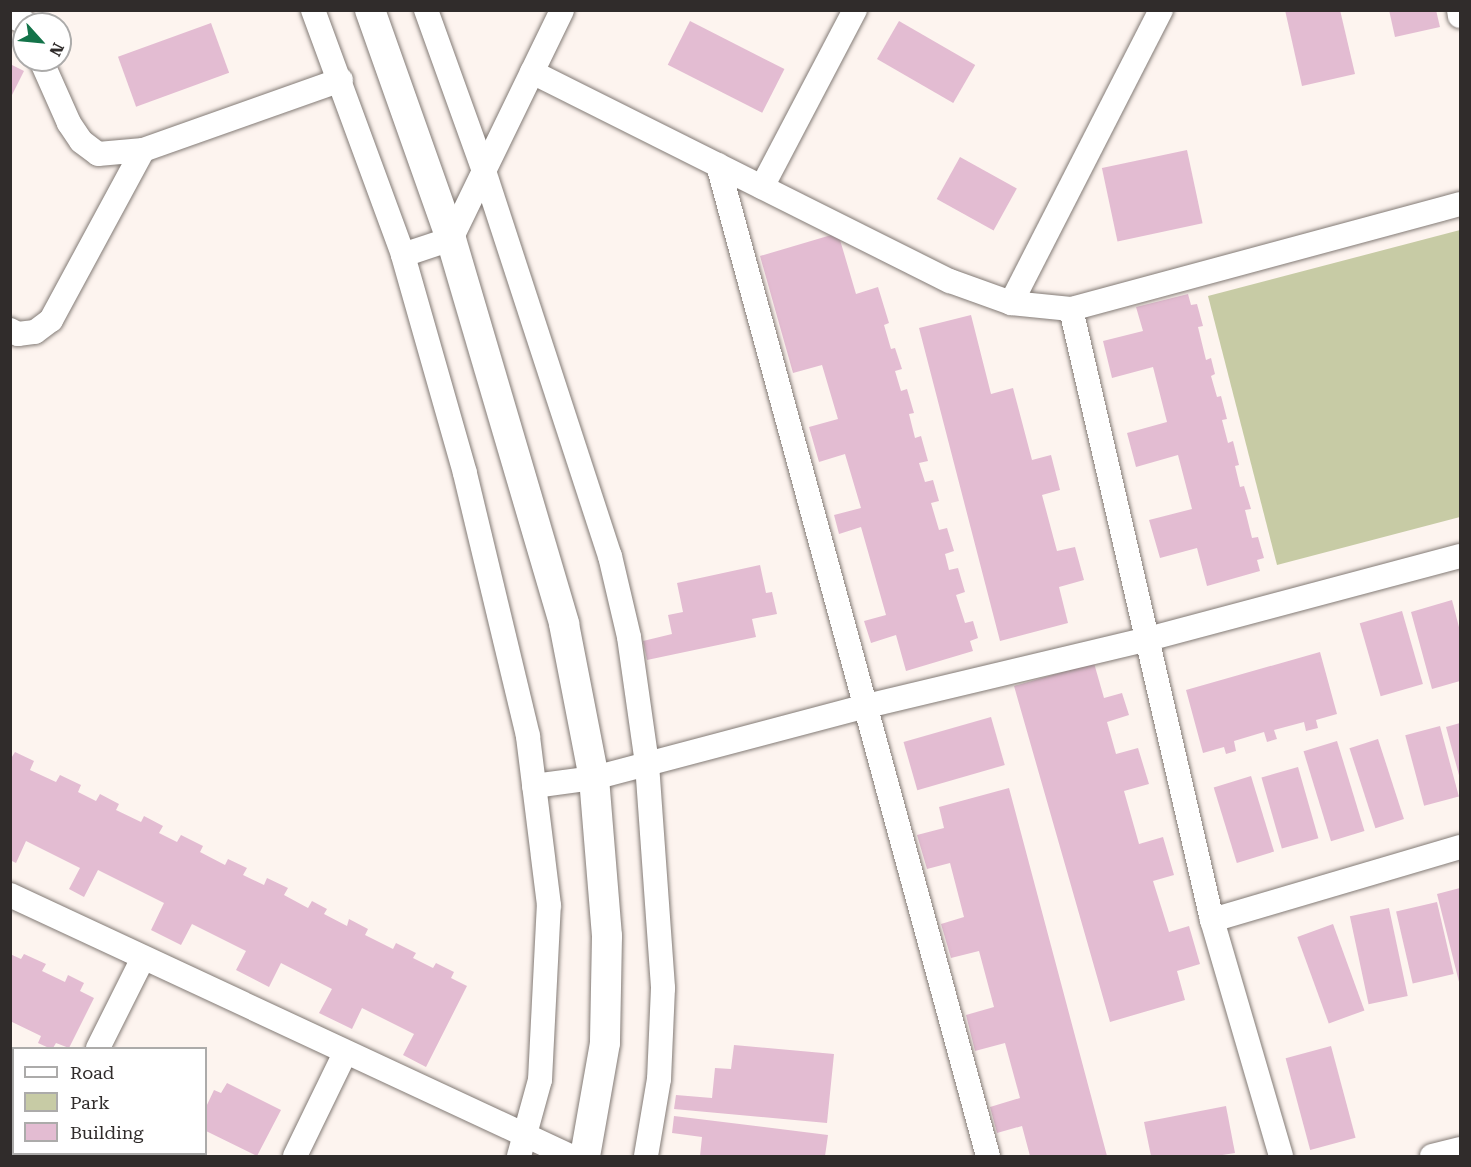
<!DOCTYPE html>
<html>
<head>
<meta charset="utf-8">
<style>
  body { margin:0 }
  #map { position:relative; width:1471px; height:1167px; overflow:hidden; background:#fdf4ef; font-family:"Roboto Serif",serif }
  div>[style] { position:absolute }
  .green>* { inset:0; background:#c7cba5 }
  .building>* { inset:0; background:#e3bcd2; transform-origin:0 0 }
  .roads { filter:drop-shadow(0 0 2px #837b76) drop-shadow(0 0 2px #837b76) }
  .minor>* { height:24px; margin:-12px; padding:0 12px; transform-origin:12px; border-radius:12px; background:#fff }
  .tertiary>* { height:30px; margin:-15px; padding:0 15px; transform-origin:15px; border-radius:15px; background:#fff }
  span { translate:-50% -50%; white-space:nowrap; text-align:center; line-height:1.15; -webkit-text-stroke:5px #fff; paint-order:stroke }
  .frame { position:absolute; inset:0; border:12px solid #302c2b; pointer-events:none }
  .legend { position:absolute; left:12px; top:1047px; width:195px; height:108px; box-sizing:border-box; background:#fff; border:2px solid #acabaa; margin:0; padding:8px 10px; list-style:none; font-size:18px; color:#302c2b }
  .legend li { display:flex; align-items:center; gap:12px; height:30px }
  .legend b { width:30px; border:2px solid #acabaa }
  .north { position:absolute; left:12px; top:12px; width:60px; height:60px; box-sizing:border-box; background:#fff; border:2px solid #acabaa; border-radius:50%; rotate:117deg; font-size:16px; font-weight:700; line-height:24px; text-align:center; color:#302c2b }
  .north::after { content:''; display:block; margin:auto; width:21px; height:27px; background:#137349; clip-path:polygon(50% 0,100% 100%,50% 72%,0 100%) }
</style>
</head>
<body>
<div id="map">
  <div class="green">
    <i style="clip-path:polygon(1460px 230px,1460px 517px,1277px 565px,1208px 296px)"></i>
  </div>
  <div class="building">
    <i style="clip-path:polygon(1285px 10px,1340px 10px,1355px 74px,1302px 86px)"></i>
    <i style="clip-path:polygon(1389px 10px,1436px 10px,1440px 27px,1395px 37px)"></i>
    <i style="left:690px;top:21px;width:106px;height:49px;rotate:27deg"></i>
    <i style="left:899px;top:21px;width:88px;height:44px;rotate:30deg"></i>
    <i style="left:211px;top:23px;width:53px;height:99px;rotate:70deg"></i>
    <i style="clip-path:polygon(10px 64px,24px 71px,10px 99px)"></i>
    <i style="left:1187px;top:150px;width:75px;height:87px;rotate:78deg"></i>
    <i style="left:960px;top:157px;width:65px;height:48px;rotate:29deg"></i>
    <i style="clip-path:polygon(838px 233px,856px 294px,878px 287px,889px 323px,884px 325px,891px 349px,895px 348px,902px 369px,895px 371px,901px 391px,907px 389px,914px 413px,909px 414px,915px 438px,921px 436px,928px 461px,919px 463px,925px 482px,933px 480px,939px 501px,931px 503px,939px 530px,947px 528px,954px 551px,945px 554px,949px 570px,958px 568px,965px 592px,956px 595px,965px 623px,973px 621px,978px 638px,970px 641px,973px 651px,906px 671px,896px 635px,871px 643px,864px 621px,886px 615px,861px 527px,839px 534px,834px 515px,861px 508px,845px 454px,819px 462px,809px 427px,838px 419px,822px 365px,793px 373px,760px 256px)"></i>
    <i style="clip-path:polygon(1188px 294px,1191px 305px,1197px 304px,1203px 326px,1198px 327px,1206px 360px,1211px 358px,1215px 374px,1211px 376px,1217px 397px,1221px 396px,1227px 419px,1222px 420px,1228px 443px,1233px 441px,1239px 465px,1235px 466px,1240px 487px,1244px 486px,1251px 509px,1245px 510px,1252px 538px,1258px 537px,1264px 558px,1257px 560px,1260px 571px,1207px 586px,1197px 548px,1160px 558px,1149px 520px,1192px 509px,1178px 455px,1136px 467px,1127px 433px,1167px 422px,1153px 367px,1112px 378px,1103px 341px,1143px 331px,1136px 307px)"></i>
    <i style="clip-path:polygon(971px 315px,991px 394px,1013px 388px,1032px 460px,1051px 455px,1060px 490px,1042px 495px,1057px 551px,1075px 547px,1084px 580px,1059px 587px,1068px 623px,1000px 641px,919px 328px)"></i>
    <i style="clip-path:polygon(760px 565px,766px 593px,772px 592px,777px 614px,752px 619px,756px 637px,647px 660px,643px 641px,672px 634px,668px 615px,683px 612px,677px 583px)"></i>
    <i style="clip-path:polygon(1452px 600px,1460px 631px,1460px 681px,1432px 689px,1411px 612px)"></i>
    <i style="left:1402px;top:611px;width:76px;height:44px;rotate:74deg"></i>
    <i style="clip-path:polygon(1320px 652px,1337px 714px,1316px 720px,1318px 728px,1306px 731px,1304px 722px,1274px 730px,1277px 739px,1267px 742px,1264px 732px,1234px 741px,1236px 751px,1226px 754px,1224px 747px,1203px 753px,1186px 690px)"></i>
    <i style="clip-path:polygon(1094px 663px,1104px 698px,1122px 693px,1129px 715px,1107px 722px,1116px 754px,1138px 748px,1149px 784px,1124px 791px,1139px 844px,1163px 837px,1174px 875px,1153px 881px,1169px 932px,1189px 926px,1200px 964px,1177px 971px,1185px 1000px,1110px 1022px,1014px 686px)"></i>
    <i style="left:991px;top:717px;width:50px;height:91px;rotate:74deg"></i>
    <i style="clip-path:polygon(1460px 723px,1460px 779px,1446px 727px)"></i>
    <i style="left:1440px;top:726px;width:73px;height:36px;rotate:75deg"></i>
    <i style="left:1378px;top:739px;width:84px;height:30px;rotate:72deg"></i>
    <i style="left:1337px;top:741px;width:94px;height:35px;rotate:73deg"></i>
    <i style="clip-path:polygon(15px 752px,34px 761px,30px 770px,56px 782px,60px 775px,81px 785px,78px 792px,96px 801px,100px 794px,119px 804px,116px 810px,141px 822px,144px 816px,163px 826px,159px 833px,177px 842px,181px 835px,203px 846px,200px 852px,225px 865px,228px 859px,247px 868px,243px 875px,264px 885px,267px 878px,288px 888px,284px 895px,308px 908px,312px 901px,327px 909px,324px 914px,347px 926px,349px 919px,368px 929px,365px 935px,393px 949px,396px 943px,416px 953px,413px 958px,433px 968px,436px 963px,454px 972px,451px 978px,467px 986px,426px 1067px,403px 1055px,414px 1034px,362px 1008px,352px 1029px,319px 1013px,332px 989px,281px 963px,269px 987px,236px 970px,246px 951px,192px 924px,181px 945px,151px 930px,164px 903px,98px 870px,84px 897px,69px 889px,80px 868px,26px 841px,16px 863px,10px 860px,10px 760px)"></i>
    <i style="left:1298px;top:767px;width:74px;height:38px;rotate:74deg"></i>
    <i style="left:1251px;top:776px;width:79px;height:39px;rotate:73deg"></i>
    <i style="clip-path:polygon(1009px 788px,1107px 1156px,1030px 1156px,1022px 1126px,997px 1133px,990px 1107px,1020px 1098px,1005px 1043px,975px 1051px,966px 1015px,994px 1007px,979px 951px,951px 958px,941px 924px,964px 917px,950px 863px,927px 869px,917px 835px,944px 828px,939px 807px)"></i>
    <i style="clip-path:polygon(1460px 888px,1460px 986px,1437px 894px)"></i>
    <i style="left:1437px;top:902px;width:74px;height:42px;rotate:77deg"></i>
    <i style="left:1389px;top:908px;width:90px;height:40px;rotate:78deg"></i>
    <i style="left:1333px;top:924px;width:92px;height:38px;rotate:70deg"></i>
    <i style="clip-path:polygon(10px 954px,21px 959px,24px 954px,46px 964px,42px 971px,65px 982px,68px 975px,84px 983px,80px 991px,94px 998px,69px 1048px,56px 1043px,53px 1048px,49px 1048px,38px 1043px,41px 1036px,10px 1021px)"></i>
    <i style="clip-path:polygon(734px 1045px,834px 1054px,827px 1123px,674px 1109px,676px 1095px,712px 1098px,715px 1068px,731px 1069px)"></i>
    <i style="left:1331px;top:1046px;width:95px;height:47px;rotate:75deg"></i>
    <i style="clip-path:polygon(227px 1083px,281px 1110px,257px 1156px,206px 1131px,206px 1107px,214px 1090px,221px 1093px)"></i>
    <i style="clip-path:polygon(1226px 1106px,1235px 1153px,1216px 1156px,1151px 1156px,1144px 1122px)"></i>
    <i style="clip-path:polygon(674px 1116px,828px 1135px,825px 1156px,700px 1156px,702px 1137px,672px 1133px)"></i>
  </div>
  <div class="roads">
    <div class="minor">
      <i style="left:313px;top:10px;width:261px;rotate:69.8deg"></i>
      <i style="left:426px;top:10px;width:171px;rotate:70.2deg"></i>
      <i style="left:484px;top:171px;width:405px;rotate:71.9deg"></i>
      <i style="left:610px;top:556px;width:83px;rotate:76.8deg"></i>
      <i style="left:629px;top:637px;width:128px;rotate:81.9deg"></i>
      <i style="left:647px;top:764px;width:225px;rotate:85.9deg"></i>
      <i style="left:663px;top:988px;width:91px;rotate:92.5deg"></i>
      <i style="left:659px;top:1079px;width:78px;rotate:99.6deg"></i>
      <i style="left:1459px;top:10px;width:6px;rotate:81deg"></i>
      <i style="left:10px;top:15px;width:16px;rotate:27deg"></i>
      <i style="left:532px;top:72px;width:467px;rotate:26.6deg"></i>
      <i style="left:950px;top:281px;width:65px;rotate:19.8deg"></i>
      <i style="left:1011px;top:303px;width:60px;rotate:5.7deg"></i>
      <i style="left:1071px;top:309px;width:403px;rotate:-15.1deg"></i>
      <i style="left:143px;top:150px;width:210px;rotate:-19.5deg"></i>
      <i style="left:718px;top:165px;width:1027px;rotate:74.76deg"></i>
      <i style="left:762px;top:187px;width:200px;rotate:-62.3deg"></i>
      <i style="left:1011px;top:303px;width:329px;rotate:-62.9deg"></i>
      <i style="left:1071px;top:309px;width:627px;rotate:77.01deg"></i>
      <i style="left:1212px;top:920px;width:246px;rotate:73.7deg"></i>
      <i style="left:10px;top:330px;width:9px;rotate:27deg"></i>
      <i style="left:18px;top:334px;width:17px;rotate:-7deg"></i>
      <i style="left:35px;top:332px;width:20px;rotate:-37deg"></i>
      <i style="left:51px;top:320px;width:193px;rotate:-61.6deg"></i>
      <i style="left:143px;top:150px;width:45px;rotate:174.9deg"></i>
      <i style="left:98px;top:154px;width:21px;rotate:-143deg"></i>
      <i style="left:81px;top:141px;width:22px;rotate:-124deg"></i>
      <i style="left:69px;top:123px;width:69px;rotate:-114deg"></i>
      <i style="left:534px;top:786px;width:61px;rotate:-7.6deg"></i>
      <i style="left:594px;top:778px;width:282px;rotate:-14.8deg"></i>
      <i style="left:867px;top:706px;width:289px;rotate:-13.4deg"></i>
      <i style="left:1148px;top:639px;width:323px;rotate:-14.9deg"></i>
      <i style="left:10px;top:895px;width:618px;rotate:24.99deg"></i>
      <i style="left:1212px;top:920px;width:259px;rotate:-16.4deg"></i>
      <i style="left:98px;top:1048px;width:101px;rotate:-63.4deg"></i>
      <i style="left:44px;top:1156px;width:2px;rotate:-63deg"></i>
      <i style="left:295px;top:1156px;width:114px;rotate:-64.1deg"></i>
      <i style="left:519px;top:1156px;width:79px;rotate:-74.6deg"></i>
      <i style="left:540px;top:1080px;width:175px;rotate:-87.1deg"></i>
      <i style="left:549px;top:905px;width:170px;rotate:-97.1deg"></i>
      <i style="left:528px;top:736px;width:270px;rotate:-103.5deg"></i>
      <i style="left:465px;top:473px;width:227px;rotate:-105.9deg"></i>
      <i style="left:403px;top:255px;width:51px;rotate:-18.4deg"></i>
      <i style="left:451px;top:239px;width:254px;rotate:-64.1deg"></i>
      <i style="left:1432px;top:1156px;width:29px;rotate:-14deg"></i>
    </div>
    <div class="tertiary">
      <i style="left:370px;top:10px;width:243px;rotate:70.5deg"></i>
      <i style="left:451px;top:239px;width:401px;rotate:73.6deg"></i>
      <i style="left:564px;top:624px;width:157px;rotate:79deg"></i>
      <i style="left:594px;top:778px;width:159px;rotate:85.3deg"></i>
      <i style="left:607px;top:936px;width:107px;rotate:91.1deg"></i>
      <i style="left:605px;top:1043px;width:115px;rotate:100deg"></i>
    </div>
  </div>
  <div class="frame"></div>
  <ul class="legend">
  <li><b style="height:8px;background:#fff"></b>Road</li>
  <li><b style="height:16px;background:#c7cba5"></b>Park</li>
  <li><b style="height:16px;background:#e3bcd2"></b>Building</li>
  </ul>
  <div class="north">N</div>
</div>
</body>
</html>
